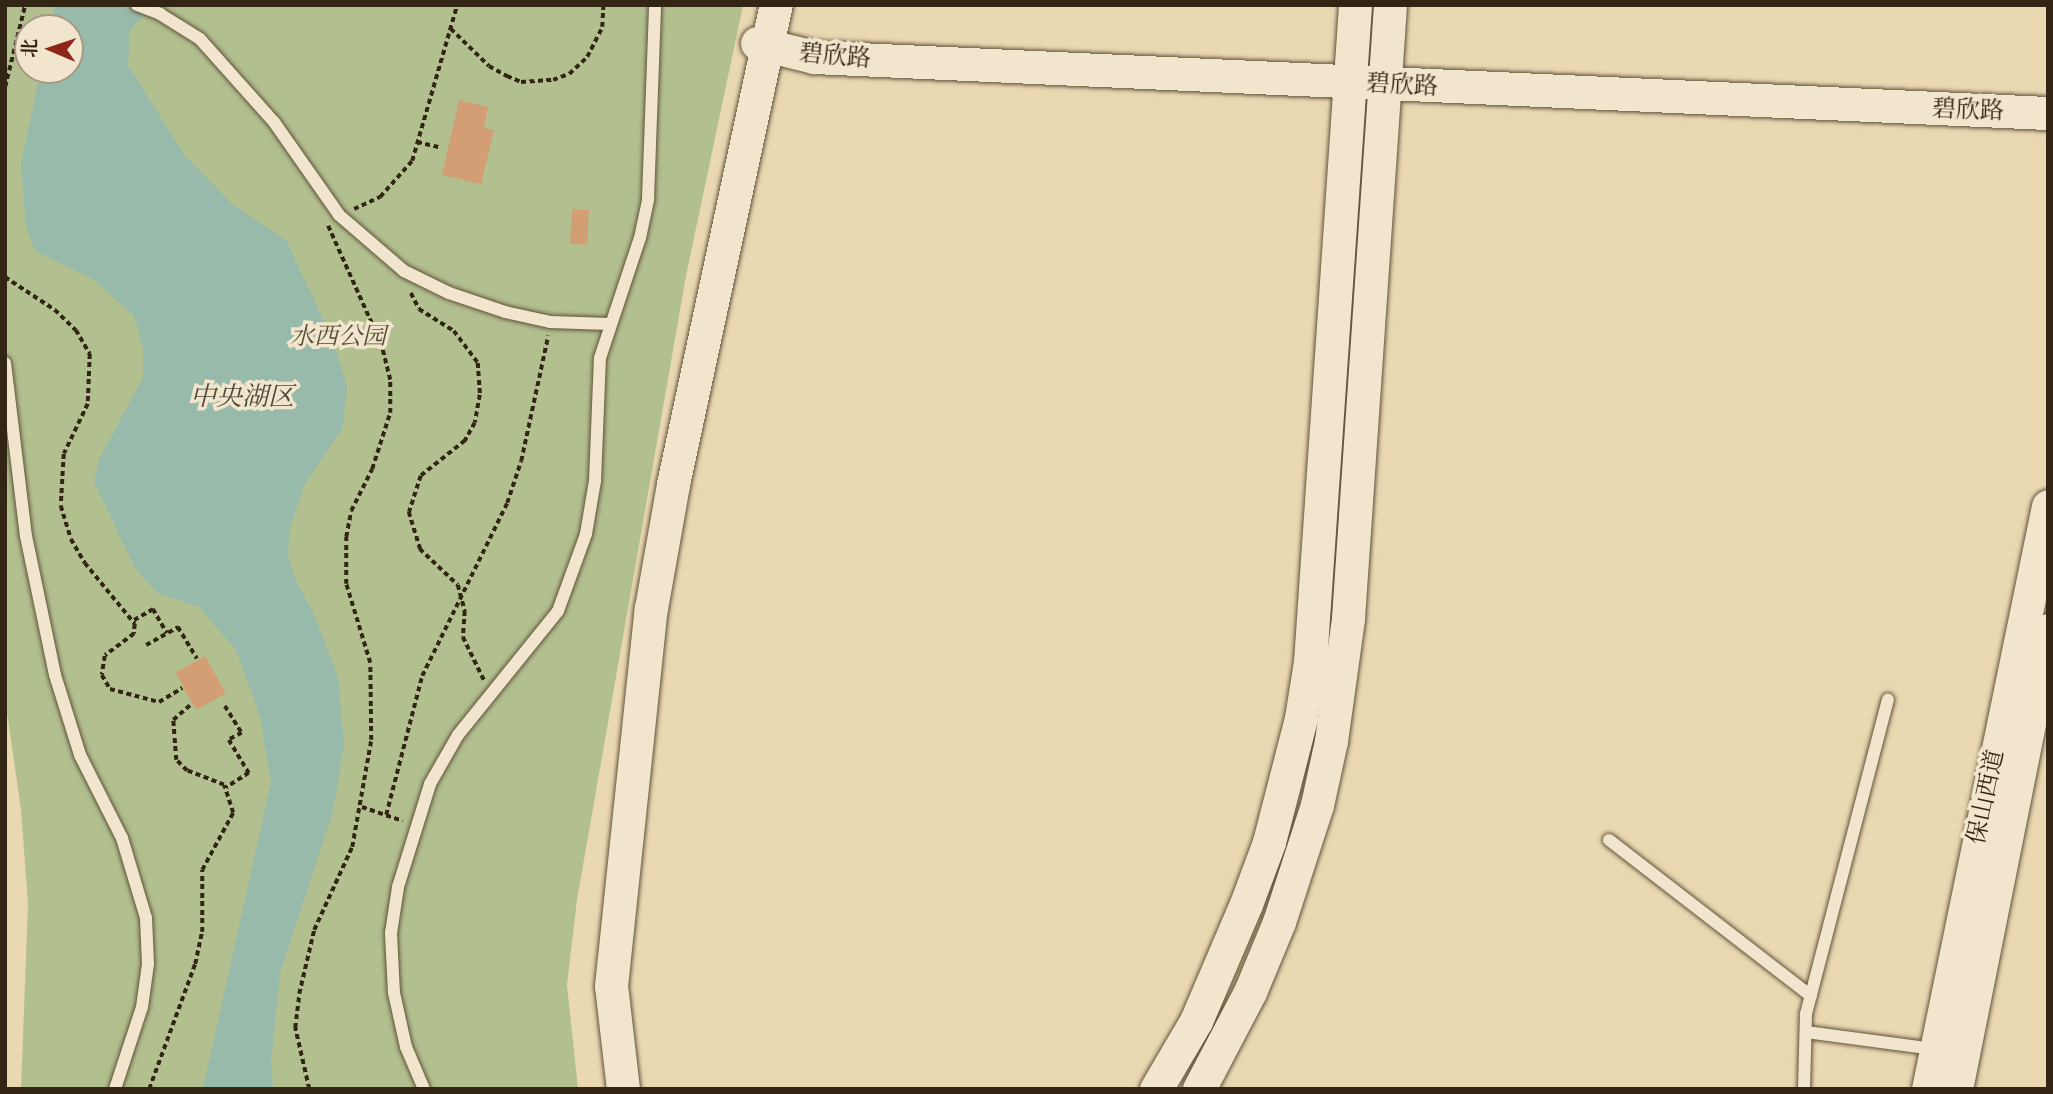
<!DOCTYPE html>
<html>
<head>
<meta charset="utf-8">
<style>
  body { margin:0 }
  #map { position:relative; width:2053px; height:1094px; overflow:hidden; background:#ead8b2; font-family:"IM FELL Double Pica","Noto Serif SC",serif }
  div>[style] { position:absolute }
  .green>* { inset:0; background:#b2c090 }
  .water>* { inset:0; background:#98baaa }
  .building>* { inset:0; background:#d49e75; transform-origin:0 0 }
  .path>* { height:3.5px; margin-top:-1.75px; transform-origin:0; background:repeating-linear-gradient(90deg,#332513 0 5px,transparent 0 8.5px) }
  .roads { filter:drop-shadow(0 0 2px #61523b) drop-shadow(0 0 2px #61523b) }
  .lane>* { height:12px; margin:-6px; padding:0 6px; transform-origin:6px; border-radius:6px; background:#f1e6cd }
  .secondary>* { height:33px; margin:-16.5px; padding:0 16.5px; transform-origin:16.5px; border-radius:16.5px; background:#f1e6cd }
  span { translate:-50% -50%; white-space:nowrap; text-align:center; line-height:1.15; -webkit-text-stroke:7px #f1e6cd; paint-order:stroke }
  .street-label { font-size:24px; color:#332513 }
  .park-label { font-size:24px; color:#534c32; font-style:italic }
  .water-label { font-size:26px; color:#4c4a39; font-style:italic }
  .frame { position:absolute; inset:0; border:7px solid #332513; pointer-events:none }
  .north { position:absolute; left:14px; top:14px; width:70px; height:70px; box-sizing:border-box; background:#f1e6cd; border:2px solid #a59983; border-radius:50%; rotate:272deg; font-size:19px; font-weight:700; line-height:28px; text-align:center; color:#332513 }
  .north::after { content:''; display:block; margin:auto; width:24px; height:32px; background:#8f2418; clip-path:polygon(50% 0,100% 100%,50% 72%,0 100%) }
</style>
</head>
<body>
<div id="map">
  <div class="green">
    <i style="clip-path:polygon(evenodd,5px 5px,743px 5px,686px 276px,577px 900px,567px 985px,578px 1089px,21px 1089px,28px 904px,21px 810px,5px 699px,5px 5px,28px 28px,70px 28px,70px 70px,28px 70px,28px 28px)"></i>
  </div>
  <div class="water">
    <i style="clip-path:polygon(55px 5px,154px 5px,130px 30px,128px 65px,185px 156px,233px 205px,286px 240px,333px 340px,347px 387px,343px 427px,305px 484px,290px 528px,288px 556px,296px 581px,313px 612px,338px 677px,344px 744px,333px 811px,280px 973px,271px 1062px,273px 1089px,203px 1089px,271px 782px,260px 716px,236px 650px,199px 607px,157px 593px,135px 568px,94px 482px,99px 459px,143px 378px,143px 349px,135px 317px,93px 279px,35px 251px,26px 226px,21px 163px,41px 70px,70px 70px,70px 28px,50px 28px)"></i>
  </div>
  <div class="building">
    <i style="clip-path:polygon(459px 100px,488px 107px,484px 128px,494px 130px,481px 184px,442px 175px)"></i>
    <i style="left:572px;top:209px;width:17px;height:35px;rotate:3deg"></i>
    <i style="left:205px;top:656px;width:43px;height:34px;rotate:61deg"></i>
  </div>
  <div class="path">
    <i style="left:451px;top:29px;width:53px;rotate:44.2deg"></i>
    <i style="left:489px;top:66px;width:21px;rotate:29deg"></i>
    <i style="left:507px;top:76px;width:15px;rotate:23deg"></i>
    <i style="left:521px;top:82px;width:32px;rotate:-4deg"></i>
    <i style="left:553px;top:80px;width:17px;rotate:-21deg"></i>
    <i style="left:569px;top:74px;width:25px;rotate:-43deg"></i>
    <i style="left:587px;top:57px;width:34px;rotate:-63deg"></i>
    <i style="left:602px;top:27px;width:22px;rotate:-87deg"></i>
    <i style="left:5px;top:87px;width:84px;rotate:-76.3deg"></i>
    <i style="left:417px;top:142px;width:22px;rotate:13deg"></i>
    <i style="left:354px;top:209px;width:29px;rotate:-25deg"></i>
    <i style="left:380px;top:197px;width:48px;rotate:-48.4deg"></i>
    <i style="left:412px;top:161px;width:162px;rotate:-73.9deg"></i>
    <i style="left:5px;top:277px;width:60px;rotate:33.4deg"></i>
    <i style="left:55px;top:310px;width:29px;rotate:44deg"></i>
    <i style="left:76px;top:330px;width:28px;rotate:60deg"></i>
    <i style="left:90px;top:354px;width:50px;rotate:92.3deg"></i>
    <i style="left:88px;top:404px;width:55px;rotate:115.6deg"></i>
    <i style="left:64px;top:454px;width:52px;rotate:93.3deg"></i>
    <i style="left:61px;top:506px;width:34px;rotate:73deg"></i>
    <i style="left:71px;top:539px;width:28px;rotate:60deg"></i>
    <i style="left:85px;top:563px;width:79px;rotate:50.7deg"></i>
    <i style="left:135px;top:624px;width:10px;rotate:96deg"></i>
    <i style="left:134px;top:634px;width:36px;rotate:143deg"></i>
    <i style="left:105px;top:656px;width:19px;rotate:99deg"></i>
    <i style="left:102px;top:675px;width:16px;rotate:60deg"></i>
    <i style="left:110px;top:689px;width:51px;rotate:14.9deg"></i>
    <i style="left:159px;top:702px;width:27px;rotate:-31deg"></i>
    <i style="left:411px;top:293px;width:18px;rotate:63deg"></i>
    <i style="left:419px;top:309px;width:41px;rotate:32.2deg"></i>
    <i style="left:454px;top:331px;width:40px;rotate:53deg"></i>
    <i style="left:478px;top:363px;width:32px;rotate:86deg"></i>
    <i style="left:480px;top:395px;width:28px;rotate:100deg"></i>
    <i style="left:475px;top:423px;width:21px;rotate:119deg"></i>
    <i style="left:465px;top:441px;width:56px;rotate:141.5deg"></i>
    <i style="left:421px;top:476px;width:38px;rotate:108deg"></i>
    <i style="left:409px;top:512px;width:39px;rotate:73deg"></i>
    <i style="left:420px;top:549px;width:52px;rotate:43.5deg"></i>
    <i style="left:458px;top:585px;width:27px;rotate:75deg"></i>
    <i style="left:465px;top:611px;width:26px;rotate:94deg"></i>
    <i style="left:463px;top:637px;width:48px;rotate:64deg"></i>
    <i style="left:134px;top:620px;width:22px;rotate:-30deg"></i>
    <i style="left:153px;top:609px;width:28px;rotate:60deg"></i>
    <i style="left:146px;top:645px;width:37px;rotate:-29deg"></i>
    <i style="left:178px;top:627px;width:37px;rotate:59deg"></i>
    <i style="left:225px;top:706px;width:32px;rotate:58deg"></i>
    <i style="left:242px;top:733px;width:15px;rotate:152deg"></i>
    <i style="left:229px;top:740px;width:39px;rotate:59deg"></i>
    <i style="left:249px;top:773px;width:27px;rotate:147deg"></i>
    <i style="left:362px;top:807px;width:43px;rotate:18.9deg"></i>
    <i style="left:386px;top:815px;width:144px;rotate:-75.5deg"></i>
    <i style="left:422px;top:676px;width:193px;rotate:-63.8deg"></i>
    <i style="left:507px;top:503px;width:44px;rotate:-71.6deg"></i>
    <i style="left:521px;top:461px;width:128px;rotate:-77.8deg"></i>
    <i style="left:149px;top:1089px;width:133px;rotate:-69.8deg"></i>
    <i style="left:195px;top:964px;width:33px;rotate:-78deg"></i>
    <i style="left:202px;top:932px;width:62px;rotate:-90deg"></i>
    <i style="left:202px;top:870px;width:65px;rotate:-61.5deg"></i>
    <i style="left:233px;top:813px;width:29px;rotate:-108deg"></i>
    <i style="left:224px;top:785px;width:40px;rotate:-159deg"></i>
    <i style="left:187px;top:771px;width:16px;rotate:-135deg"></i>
    <i style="left:176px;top:760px;width:40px;rotate:-94.3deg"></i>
    <i style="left:173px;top:720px;width:23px;rotate:-41deg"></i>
    <i style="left:309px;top:1089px;width:63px;rotate:-102.9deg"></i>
    <i style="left:295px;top:1028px;width:34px;rotate:-83deg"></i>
    <i style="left:299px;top:994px;width:66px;rotate:-76.8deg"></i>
    <i style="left:314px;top:930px;width:91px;rotate:-65.4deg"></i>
    <i style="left:352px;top:847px;width:109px;rotate:-79.9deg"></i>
    <i style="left:371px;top:740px;width:77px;rotate:-90.7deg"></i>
    <i style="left:370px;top:663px;width:83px;rotate:-106.9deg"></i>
    <i style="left:346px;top:584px;width:47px;rotate:-90deg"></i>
    <i style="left:346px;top:537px;width:26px;rotate:-79deg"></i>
    <i style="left:351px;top:511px;width:47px;rotate:-63.4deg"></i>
    <i style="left:372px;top:469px;width:59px;rotate:-72.2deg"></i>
    <i style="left:390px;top:413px;width:33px;rotate:-90deg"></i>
    <i style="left:390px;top:380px;width:34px;rotate:-104deg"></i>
    <i style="left:382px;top:347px;width:133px;rotate:-114.1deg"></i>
  </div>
  <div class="roads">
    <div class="lane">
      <i style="left:137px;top:5px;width:25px;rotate:21deg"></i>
      <i style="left:160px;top:14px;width:47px;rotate:32deg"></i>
      <i style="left:200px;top:39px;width:111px;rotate:48.3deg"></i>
      <i style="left:274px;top:122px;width:113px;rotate:55deg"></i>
      <i style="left:339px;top:215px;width:86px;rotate:40.7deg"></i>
      <i style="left:404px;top:271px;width:50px;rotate:26.1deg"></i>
      <i style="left:449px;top:293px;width:59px;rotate:18.7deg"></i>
      <i style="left:505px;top:312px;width:46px;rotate:12.5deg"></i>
      <i style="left:550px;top:322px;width:59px;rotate:1.9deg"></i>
      <i style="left:5px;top:363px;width:174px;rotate:83.1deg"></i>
      <i style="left:26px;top:536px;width:142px;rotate:78.2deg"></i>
      <i style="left:55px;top:675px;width:84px;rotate:72.6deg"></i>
      <i style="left:80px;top:755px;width:93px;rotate:63.2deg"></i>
      <i style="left:122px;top:838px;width:84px;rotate:73.3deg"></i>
      <i style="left:146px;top:918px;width:46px;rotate:87.5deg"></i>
      <i style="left:148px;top:964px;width:43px;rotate:97.9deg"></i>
      <i style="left:142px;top:1007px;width:86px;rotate:108.2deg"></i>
      <i style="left:1609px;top:840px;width:255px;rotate:37.7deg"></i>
      <i style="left:1806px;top:1032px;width:129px;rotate:7.6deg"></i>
      <i style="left:424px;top:1089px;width:46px;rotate:-113.2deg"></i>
      <i style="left:406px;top:1047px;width:55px;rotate:-102.5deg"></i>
      <i style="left:394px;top:993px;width:60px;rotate:-92.9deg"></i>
      <i style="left:391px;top:933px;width:47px;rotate:-81.3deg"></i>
      <i style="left:398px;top:887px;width:108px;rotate:-72.7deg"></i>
      <i style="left:430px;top:784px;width:56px;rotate:-60.3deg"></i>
      <i style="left:458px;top:735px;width:159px;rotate:-51.1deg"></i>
      <i style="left:558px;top:611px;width:82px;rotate:-70deg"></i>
      <i style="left:586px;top:534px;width:54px;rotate:-80.4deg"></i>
      <i style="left:595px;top:481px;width:123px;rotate:-87.7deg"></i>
      <i style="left:600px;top:358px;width:126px;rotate:-71.6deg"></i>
      <i style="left:640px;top:238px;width:40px;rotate:-78deg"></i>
      <i style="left:648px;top:199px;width:194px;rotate:-87.9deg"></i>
      <i style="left:1804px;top:1089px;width:75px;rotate:-88.5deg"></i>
      <i style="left:1806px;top:1014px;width:325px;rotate:-75.4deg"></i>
    </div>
    <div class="secondary">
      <i style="left:757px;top:43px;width:59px;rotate:13.8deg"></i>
      <i style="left:814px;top:57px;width:1235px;rotate:2.6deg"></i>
      <i style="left:623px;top:1089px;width:104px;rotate:-96.6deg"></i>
      <i style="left:611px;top:986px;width:380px;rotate:-84deg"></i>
      <i style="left:651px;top:608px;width:126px;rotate:-79.9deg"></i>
      <i style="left:673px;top:484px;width:490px;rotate:-77.9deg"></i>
      <i style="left:1156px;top:1089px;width:79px;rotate:-59.5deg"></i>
      <i style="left:1196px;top:1021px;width:127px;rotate:-66.9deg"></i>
      <i style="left:1246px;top:904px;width:66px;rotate:-69.6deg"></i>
      <i style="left:1269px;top:842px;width:128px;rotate:-75.5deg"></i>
      <i style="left:1301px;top:718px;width:57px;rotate:-80.9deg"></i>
      <i style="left:1310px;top:662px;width:659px;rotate:-86.08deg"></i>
      <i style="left:1199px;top:1089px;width:110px;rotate:-62.3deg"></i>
      <i style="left:1250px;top:992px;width:76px;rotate:-67.5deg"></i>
      <i style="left:1279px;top:922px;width:123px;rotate:-72deg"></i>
      <i style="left:1317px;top:805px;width:66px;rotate:-77.7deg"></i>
      <i style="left:1331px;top:741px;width:124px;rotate:-82.1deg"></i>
      <i style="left:1348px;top:618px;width:614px;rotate:-86.08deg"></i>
      <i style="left:1928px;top:1089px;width:595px;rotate:-78.37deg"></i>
      <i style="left:1956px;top:1089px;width:468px;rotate:-78.7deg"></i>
    </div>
  </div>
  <div class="street-label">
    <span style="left:835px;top:56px;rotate:5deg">碧欣路</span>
    <span style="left:1402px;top:85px;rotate:3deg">碧欣路</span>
    <span style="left:1968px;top:110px;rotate:2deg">碧欣路</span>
    <span style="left:1986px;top:797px;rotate:-78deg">保山西道</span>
  </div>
  <div class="park-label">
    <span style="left:338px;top:337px">水西公园</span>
  </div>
  <div class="water-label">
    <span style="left:242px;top:398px">中央湖区</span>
  </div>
  <div class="frame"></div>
  <div class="north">北</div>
</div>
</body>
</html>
